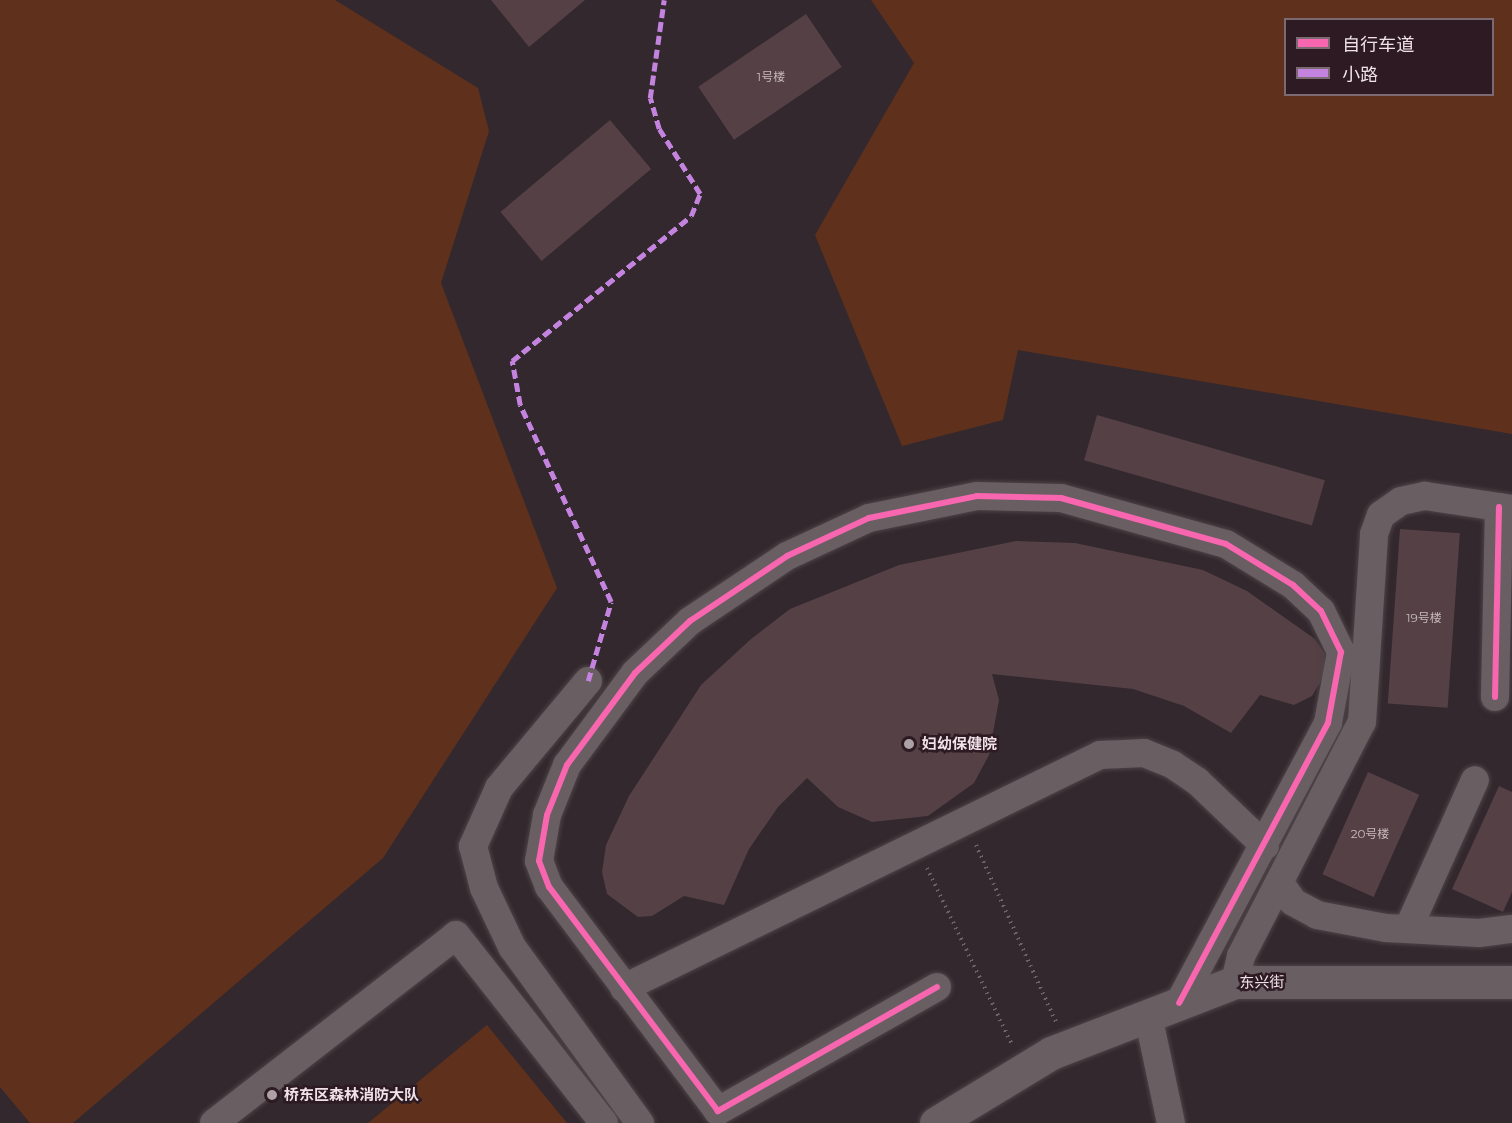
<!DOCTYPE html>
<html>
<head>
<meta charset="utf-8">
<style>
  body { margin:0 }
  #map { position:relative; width:1512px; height:1123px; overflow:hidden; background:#33282d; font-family:Montserrat,"Noto Sans SC",sans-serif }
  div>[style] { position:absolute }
  .green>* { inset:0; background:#5f311d }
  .building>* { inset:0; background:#544045; transform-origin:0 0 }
  .path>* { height:4px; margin-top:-2px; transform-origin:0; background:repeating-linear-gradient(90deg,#6c6467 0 1.5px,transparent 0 6px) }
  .roads { filter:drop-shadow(0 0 2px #4d4448) drop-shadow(0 0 2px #4d4448) }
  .minor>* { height:28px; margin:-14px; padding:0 14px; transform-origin:14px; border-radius:14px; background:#695f63 }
  .tertiary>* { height:33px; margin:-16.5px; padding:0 16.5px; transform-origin:16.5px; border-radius:16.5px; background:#695f63 }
  .quiet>* { height:4.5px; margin-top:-2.25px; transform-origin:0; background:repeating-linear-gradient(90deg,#c483df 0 9px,transparent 0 13.5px) }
  .cycleway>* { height:6px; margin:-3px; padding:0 3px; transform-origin:3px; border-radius:3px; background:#f766af }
  .dots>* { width:16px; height:16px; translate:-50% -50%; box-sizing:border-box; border:3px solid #2d1a22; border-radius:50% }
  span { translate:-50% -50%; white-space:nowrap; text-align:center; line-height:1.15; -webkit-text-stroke:5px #2d1a22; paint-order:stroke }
  .number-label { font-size:12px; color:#c9babe }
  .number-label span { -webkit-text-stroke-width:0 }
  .poi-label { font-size:15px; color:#f0e2e7; font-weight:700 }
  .left { translate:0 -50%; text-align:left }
  .street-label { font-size:15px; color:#f0e2e7 }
  .legend { position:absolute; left:1284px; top:18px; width:210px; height:78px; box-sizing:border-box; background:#2d1a22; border:2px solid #7b6a71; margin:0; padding:8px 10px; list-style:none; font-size:18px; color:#f0e2e7 }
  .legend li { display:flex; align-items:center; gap:12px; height:30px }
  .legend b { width:30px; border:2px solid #7b6a71 }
</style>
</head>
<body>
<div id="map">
  <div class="green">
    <i style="clip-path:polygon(0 0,335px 0,478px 88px,489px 131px,441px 283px,557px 588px,383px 858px,73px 1123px,30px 1123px,0 1087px)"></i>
    <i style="clip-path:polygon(evenodd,871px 0,1512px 0,1512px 434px,1018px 350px,1003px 420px,902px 446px,815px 235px,914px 63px,871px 0,1286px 20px,1492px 20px,1492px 94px,1286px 94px,1286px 20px)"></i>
    <i style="clip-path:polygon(487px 1025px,567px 1123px,368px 1123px)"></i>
  </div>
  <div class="building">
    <i style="clip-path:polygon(491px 0,585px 0,529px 47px)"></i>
    <i style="left:806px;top:14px;width:64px;height:130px;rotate:56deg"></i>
    <i style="left:610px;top:120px;width:64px;height:143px;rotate:50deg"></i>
    <i style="left:1097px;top:415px;width:237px;height:47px;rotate:16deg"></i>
    <i style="left:1400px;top:529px;width:60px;height:175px;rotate:4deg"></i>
    <i style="clip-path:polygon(1016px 541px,1075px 543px,1203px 570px,1247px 591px,1315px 639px,1325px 654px,1324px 676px,1312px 696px,1294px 705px,1260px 695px,1231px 733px,1184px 706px,1133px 689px,992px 674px,999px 700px,989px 755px,974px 783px,928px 816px,872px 822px,838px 807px,807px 778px,778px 807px,749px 849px,724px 905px,684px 896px,652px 916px,638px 917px,607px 894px,602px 872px,606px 845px,629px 796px,701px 685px,751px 639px,790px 609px,899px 565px)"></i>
    <i style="left:1368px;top:772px;width:56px;height:112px;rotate:24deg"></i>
    <i style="clip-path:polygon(1499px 786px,1512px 792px,1512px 892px,1503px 912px,1452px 889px)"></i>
  </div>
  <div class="path">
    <i style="left:976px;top:845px;width:194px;rotate:65.7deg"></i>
    <i style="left:927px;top:868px;width:196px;rotate:64.3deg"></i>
  </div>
  <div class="roads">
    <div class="minor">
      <i style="left:588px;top:681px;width:139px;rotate:129.8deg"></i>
      <i style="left:499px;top:788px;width:64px;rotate:114.1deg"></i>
      <i style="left:473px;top:846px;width:43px;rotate:75.3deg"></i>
      <i style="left:484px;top:888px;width:65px;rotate:64.6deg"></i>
      <i style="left:512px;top:947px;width:218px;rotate:54deg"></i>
      <i style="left:1495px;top:697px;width:190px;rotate:-88.8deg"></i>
      <i style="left:1282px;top:886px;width:19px;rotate:55deg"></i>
      <i style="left:1293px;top:902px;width:27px;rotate:28deg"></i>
      <i style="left:1317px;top:915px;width:70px;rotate:10.7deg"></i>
      <i style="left:1386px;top:928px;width:93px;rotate:3.1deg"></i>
      <i style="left:1479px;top:933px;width:33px;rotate:-7deg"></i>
      <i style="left:1408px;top:929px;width:163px;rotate:-65.8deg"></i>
      <i style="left:1235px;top:982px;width:27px;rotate:-77deg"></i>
      <i style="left:1241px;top:956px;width:263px;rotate:-62.7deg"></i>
      <i style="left:1362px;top:722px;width:188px;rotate:-86.3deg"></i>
      <i style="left:1374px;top:534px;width:20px;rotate:-70deg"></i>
      <i style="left:1381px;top:515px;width:24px;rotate:-35deg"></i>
      <i style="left:1401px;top:501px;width:25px;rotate:-12deg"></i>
      <i style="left:1425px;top:496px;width:88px;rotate:8.5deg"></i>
      <i style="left:937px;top:987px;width:252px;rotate:150.5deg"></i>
      <i style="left:718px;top:1111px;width:281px;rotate:-127deg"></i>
      <i style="left:549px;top:887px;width:28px;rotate:-111deg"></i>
      <i style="left:539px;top:861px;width:47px;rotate:-80.1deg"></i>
      <i style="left:547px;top:815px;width:54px;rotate:-68.2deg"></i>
      <i style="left:567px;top:765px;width:114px;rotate:-53.5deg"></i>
      <i style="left:635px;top:673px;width:76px;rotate:-43.4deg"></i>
      <i style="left:690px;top:621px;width:117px;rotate:-33.8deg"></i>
      <i style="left:787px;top:556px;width:90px;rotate:-24.9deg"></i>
      <i style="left:869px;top:518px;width:110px;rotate:-11.5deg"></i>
      <i style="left:977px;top:496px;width:84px;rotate:1.4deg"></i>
      <i style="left:1061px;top:498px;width:171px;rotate:15.6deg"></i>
      <i style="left:1226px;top:544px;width:79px;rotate:31.5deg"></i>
      <i style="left:1293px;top:585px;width:38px;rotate:43deg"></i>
      <i style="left:1321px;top:611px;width:46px;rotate:64deg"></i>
      <i style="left:1341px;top:652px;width:72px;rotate:100.4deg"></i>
      <i style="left:1328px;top:723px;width:317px;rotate:118deg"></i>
      <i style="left:624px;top:988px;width:530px;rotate:-26.08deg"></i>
      <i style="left:1100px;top:755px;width:44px;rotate:-2.6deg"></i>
      <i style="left:1144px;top:753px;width:31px;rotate:22deg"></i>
      <i style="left:1173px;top:765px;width:29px;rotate:34deg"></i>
      <i style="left:1197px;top:781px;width:94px;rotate:43.7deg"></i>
      <i style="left:1148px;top:1015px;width:110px;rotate:78deg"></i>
      <i style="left:214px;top:1123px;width:306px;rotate:-37.8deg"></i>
      <i style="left:456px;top:935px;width:239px;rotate:51.8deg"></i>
    </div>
    <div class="tertiary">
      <i style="left:936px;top:1123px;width:135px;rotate:-31.3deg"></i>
      <i style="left:1051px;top:1053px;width:197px;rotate:-21.1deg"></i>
      <i style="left:1235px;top:982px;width:277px"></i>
    </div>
  </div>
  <div class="quiet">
    <i style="left:588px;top:681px;width:82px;rotate:-73.8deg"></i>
    <i style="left:611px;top:602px;width:217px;rotate:-114.8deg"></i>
    <i style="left:520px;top:405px;width:45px;rotate:-100.3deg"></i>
    <i style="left:512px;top:361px;width:230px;rotate:-39deg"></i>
    <i style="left:691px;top:216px;width:24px;rotate:-68deg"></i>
    <i style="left:700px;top:194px;width:77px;rotate:-122.2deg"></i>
    <i style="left:659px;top:129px;width:32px;rotate:-106deg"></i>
    <i style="left:650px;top:98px;width:99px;rotate:-81.9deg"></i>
  </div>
  <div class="cycleway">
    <i style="left:1495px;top:697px;width:190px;rotate:-88.8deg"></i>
    <i style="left:937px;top:987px;width:252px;rotate:150.5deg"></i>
    <i style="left:718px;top:1111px;width:281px;rotate:-127deg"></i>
    <i style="left:549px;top:887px;width:28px;rotate:-111deg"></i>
    <i style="left:539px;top:861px;width:47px;rotate:-80.1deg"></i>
    <i style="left:547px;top:815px;width:54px;rotate:-68.2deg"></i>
    <i style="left:567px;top:765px;width:114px;rotate:-53.5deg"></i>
    <i style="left:635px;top:673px;width:76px;rotate:-43.4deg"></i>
    <i style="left:690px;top:621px;width:117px;rotate:-33.8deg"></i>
    <i style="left:787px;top:556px;width:90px;rotate:-24.9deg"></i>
    <i style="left:869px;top:518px;width:110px;rotate:-11.5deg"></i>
    <i style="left:977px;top:496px;width:84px;rotate:1.4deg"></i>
    <i style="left:1061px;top:498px;width:171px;rotate:15.6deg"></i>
    <i style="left:1226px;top:544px;width:79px;rotate:31.5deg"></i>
    <i style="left:1293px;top:585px;width:38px;rotate:43deg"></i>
    <i style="left:1321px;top:611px;width:46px;rotate:64deg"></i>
    <i style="left:1341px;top:652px;width:72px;rotate:100.4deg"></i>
    <i style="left:1328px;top:723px;width:317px;rotate:118deg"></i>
  </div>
  <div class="dots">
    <i style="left:909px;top:744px;background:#aea1a6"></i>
    <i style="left:272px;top:1095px;background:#aea1a6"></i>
  </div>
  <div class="number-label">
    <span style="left:771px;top:77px">1号楼</span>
    <span style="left:1424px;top:618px">19号楼</span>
    <span style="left:1370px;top:834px">20号楼</span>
  </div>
  <div class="poi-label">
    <span class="left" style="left:922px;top:744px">妇幼保健院</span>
    <span class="left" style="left:284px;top:1095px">桥东区森林消防大队</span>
  </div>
  <div class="street-label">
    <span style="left:1262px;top:982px;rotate:-1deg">东兴街</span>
  </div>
  <ul class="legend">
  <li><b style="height:8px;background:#f766af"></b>自行车道</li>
  <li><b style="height:8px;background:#c483df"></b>小路</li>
  </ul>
</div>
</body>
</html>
